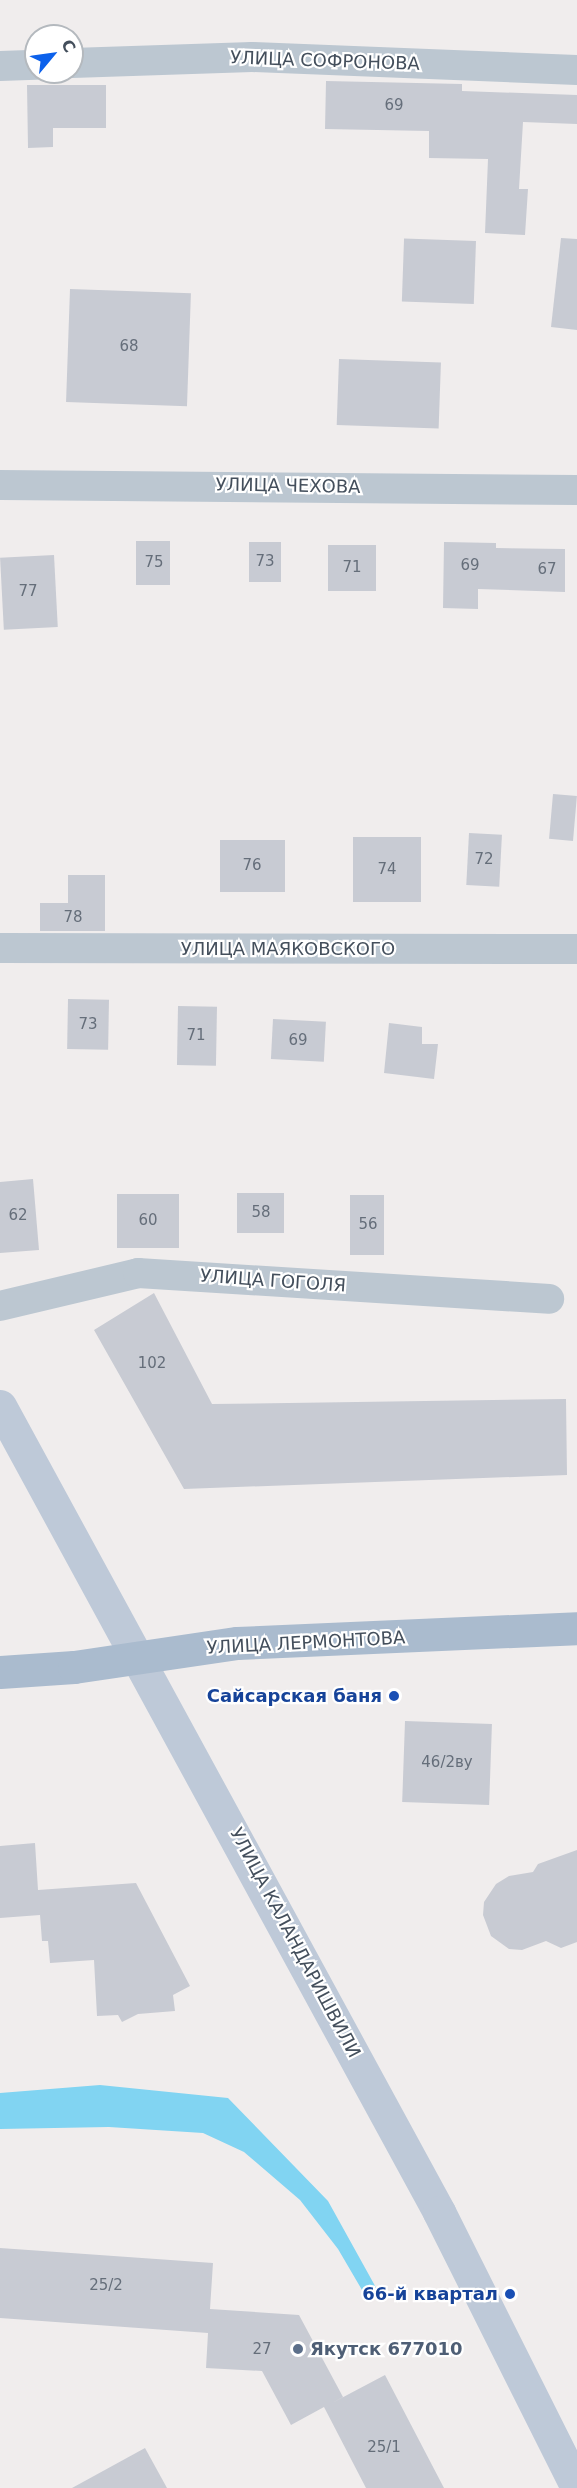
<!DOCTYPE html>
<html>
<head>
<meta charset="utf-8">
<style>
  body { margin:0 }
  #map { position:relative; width:577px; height:2488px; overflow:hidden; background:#f0eded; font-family:"DejaVu Sans",sans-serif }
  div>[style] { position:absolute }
  .water>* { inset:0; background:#81d4f2 }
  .building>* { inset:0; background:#c8cbd3; transform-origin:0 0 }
  .street>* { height:30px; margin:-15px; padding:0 15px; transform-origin:15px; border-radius:15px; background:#bcc7d1 }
  .secondary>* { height:33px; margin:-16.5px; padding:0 16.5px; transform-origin:16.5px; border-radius:16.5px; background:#bec9d8 }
  .primary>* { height:33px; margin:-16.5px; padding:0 16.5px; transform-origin:16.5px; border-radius:16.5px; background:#aabbce }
  .dots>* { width:16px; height:16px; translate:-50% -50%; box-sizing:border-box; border:3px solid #fff; border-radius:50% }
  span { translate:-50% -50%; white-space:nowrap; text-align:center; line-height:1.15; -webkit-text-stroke:4.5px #fff; paint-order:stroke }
  .number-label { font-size:15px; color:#656e7a }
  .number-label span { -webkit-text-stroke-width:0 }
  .street-label { font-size:18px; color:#444f5c }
  .transit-label { font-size:18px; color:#164399; font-weight:700 }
  .right { translate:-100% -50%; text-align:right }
  .service-label { font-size:18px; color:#4e5e75; font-weight:700 }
  .left { translate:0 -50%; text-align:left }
  .north { position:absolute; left:24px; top:24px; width:60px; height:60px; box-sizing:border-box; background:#fff; border:2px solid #b4b9be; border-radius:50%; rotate:61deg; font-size:16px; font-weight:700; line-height:24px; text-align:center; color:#444f5c }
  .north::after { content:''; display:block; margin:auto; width:21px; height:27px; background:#0c61eb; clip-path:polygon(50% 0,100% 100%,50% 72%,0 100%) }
</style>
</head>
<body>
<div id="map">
  <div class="water">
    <i style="clip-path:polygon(100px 2085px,228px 2098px,328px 2201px,379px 2293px,362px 2290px,338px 2249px,300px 2200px,244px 2152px,203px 2133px,109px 2127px,0 2129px,0 2093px)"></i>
  </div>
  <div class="building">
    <i style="clip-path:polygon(326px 81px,462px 84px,462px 91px,577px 95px,577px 124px,523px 122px,519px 189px,528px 189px,525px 235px,485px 233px,488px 159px,429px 158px,429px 131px,325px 129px)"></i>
    <i style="clip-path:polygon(27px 85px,106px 85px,106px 128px,53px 128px,53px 147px,28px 148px)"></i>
    <i style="clip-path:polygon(561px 238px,577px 239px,577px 330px,551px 327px)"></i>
    <i style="left:476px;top:241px;width:63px;height:72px;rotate:92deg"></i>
    <i style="left:70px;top:289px;width:121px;height:113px;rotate:2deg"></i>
    <i style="left:339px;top:359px;width:102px;height:66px;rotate:2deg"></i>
    <i style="left:136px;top:541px;width:34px;height:44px"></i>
    <i style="left:249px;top:542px;width:32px;height:40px"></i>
    <i style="clip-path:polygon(444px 542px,496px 543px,496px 548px,565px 549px,565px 592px,478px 589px,478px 609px,443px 608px)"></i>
    <i style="left:328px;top:545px;width:48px;height:46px"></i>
    <i style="left:54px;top:555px;width:72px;height:54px;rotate:87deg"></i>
    <i style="left:553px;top:794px;width:24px;height:45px;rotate:5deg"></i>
    <i style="left:469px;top:833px;width:33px;height:52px;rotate:3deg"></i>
    <i style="left:353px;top:837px;width:68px;height:65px"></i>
    <i style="left:220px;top:840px;width:65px;height:52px"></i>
    <i style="clip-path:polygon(68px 875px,105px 875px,105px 931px,40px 931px,40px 903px,68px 903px)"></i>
    <i style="left:68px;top:999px;width:41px;height:50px;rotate:1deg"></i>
    <i style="left:178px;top:1006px;width:39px;height:59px;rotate:1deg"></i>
    <i style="left:273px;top:1019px;width:53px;height:40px;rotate:3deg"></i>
    <i style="clip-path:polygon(389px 1023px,422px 1027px,422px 1044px,438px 1044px,434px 1079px,384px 1073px)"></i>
    <i style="clip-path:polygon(33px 1179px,39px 1250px,0 1253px,0 1182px)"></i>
    <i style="left:284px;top:1193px;width:40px;height:47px;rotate:90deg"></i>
    <i style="left:117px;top:1194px;width:62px;height:54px"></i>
    <i style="left:350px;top:1195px;width:34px;height:60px"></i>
    <i style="clip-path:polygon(154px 1293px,212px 1404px,566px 1399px,567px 1475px,184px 1489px,94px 1330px)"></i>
    <i style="left:405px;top:1721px;width:87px;height:81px;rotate:2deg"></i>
    <i style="clip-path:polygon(35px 1843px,38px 1890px,136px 1883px,190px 1986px,173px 1995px,175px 2011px,138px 2014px,122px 2022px,118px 2015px,97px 2016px,94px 1960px,50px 1963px,48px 1941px,42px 1941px,40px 1915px,0 1918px,0 1846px)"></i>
    <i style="clip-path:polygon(577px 1850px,577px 1942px,561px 1948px,546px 1941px,522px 1950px,509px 1949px,491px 1936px,483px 1915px,484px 1902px,496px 1884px,509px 1876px,533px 1872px,538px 1864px)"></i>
    <i style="clip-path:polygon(0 2248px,213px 2263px,210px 2309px,299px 2315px,343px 2397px,332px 2403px,385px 2375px,444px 2488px,366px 2488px,324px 2407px,291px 2425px,262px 2371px,206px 2368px,208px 2333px,0 2318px)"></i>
    <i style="clip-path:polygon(145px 2448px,167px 2488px,72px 2488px)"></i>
  </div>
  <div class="street">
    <i style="left:72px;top:63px;width:180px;rotate:-1.9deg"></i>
    <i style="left:252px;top:57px;width:325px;rotate:2.3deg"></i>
    <i style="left:0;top:66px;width:36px;rotate:-2deg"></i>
    <i style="left:0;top:485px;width:577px;rotate:0.5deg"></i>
    <i style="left:0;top:948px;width:577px;rotate:0.1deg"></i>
    <i style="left:0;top:1306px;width:142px;rotate:-13.4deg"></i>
    <i style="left:138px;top:1273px;width:412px;rotate:3.6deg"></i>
  </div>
  <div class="secondary">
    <i style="left:0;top:1406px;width:918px;rotate:61.42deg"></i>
    <i style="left:439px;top:2212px;width:309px;rotate:63.4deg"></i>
  </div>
  <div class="primary">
    <i style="left:0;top:1672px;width:74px;rotate:-3.9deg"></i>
    <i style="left:74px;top:1667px;width:165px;rotate:-8.4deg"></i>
    <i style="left:237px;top:1643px;width:340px;rotate:-2.5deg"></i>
  </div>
  <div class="dots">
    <i style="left:394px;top:1696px;background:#1a4fb4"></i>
    <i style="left:510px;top:2294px;background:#1a4fb4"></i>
    <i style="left:298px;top:2349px;background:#5c6f8a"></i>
  </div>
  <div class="number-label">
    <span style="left:394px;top:106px">69</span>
    <span style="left:129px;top:347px">68</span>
    <span style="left:265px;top:562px">73</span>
    <span style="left:154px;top:563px">75</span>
    <span style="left:470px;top:566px">69</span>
    <span style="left:352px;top:568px">71</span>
    <span style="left:547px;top:570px">67</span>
    <span style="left:28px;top:592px">77</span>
    <span style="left:484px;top:860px">72</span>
    <span style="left:252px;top:866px">76</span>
    <span style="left:387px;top:870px">74</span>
    <span style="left:73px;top:918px">78</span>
    <span style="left:88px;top:1025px">73</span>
    <span style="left:196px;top:1036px">71</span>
    <span style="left:298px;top:1041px">69</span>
    <span style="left:261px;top:1213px">58</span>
    <span style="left:18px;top:1216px">62</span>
    <span style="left:148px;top:1221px">60</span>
    <span style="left:368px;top:1225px">56</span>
    <span style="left:152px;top:1364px">102</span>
    <span style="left:447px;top:1763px">46/2ву</span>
    <span style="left:106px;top:2286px">25/2</span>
    <span style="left:262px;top:2350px">27</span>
    <span style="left:384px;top:2448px">25/1</span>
  </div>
  <div class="street-label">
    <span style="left:325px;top:61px;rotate:2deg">УЛИЦА СОФРОНОВА</span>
    <span style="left:288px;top:486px;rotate:1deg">УЛИЦА ЧЕХОВА</span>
    <span style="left:288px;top:949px">УЛИЦА МАЯКОВСКОГО</span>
    <span style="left:273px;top:1281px;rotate:4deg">УЛИЦА ГОГОЛЯ</span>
    <span style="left:306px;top:1643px;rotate:-3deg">УЛИЦА ЛЕРМОНТОВА</span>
    <span style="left:295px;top:1943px;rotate:62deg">УЛИЦА КАЛАНДАРИШВИЛИ</span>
  </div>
  <div class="transit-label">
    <span class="right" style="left:382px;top:1696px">Сайсарская баня</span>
    <span class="right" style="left:498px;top:2294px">66-й квартал</span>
  </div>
  <div class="service-label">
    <span class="left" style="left:310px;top:2349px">Якутск 677010</span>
  </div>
  <div class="north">С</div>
</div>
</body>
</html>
